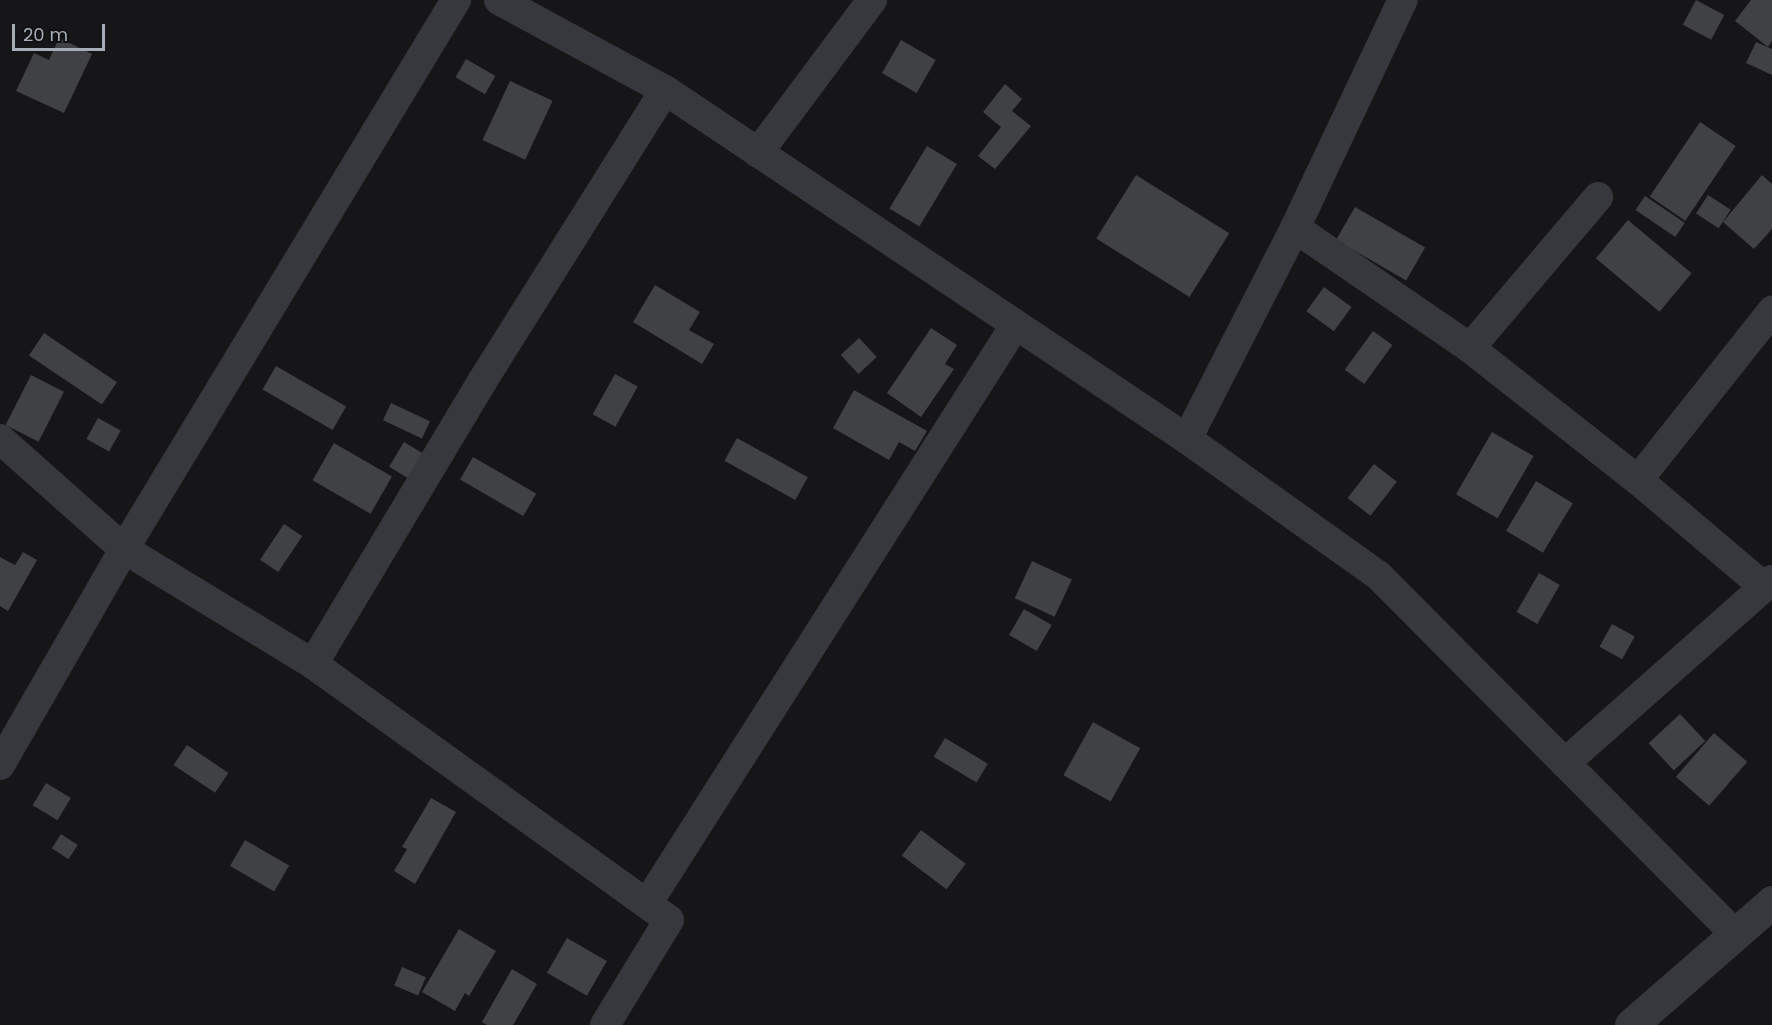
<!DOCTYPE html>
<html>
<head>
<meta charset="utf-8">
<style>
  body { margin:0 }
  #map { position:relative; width:1772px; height:1025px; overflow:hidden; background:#161618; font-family:Poppins,sans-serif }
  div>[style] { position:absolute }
  .building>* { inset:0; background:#404145; transform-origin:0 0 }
  .minor>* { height:30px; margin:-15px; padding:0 15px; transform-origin:15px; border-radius:15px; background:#37383d }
  .tertiary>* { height:33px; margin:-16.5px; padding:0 16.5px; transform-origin:16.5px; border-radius:16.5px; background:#37383d }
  span { translate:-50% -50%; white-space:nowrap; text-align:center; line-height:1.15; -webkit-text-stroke:5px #111113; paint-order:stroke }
  .scale { position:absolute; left:12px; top:24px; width:93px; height:27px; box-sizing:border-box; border:3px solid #a7adb8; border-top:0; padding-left:8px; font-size:18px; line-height:21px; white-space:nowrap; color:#a7adb8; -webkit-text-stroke:4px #111113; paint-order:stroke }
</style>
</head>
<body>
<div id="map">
  <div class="building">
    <i style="left:1696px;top:0;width:32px;height:28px;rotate:28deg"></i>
    <i style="clip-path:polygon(1751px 0,1772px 0,1772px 41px,1768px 47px,1735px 21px)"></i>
    <i style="clip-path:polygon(59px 38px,92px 54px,64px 113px,16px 91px,34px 53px,49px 60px)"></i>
    <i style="left:901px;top:40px;width:40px;height:38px;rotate:30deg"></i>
    <i style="clip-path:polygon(1756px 42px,1772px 49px,1772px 75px,1746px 63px)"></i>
    <i style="left:466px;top:59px;width:34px;height:21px;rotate:30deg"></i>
    <i style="left:510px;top:81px;width:47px;height:65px;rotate:25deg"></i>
    <i style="clip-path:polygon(1005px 84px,1022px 99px,1012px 111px,1031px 126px,995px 169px,978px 156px,1001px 127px,983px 112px)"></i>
    <i style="left:1700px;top:122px;width:43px;height:90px;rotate:34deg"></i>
    <i style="left:927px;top:146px;width:35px;height:73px;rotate:31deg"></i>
    <i style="left:1136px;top:175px;width:110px;height:75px;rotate:32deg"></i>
    <i style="clip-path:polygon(1762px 175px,1772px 184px,1772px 229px,1754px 249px,1723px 222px)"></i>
    <i style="left:1708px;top:195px;width:27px;height:22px;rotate:33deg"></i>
    <i style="left:1645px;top:196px;width:48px;height:17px;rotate:34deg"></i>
    <i style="left:1355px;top:207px;width:81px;height:38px;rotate:30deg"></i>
    <i style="left:1628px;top:220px;width:83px;height:50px;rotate:40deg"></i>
    <i style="clip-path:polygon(655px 285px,700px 312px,689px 330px,714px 344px,702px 364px,633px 322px)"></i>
    <i style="left:1324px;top:287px;width:34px;height:30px;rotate:36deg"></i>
    <i style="clip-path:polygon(931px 328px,957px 345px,945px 364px,954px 369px,921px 417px,887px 393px)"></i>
    <i style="left:1373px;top:331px;width:24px;height:48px;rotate:36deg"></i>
    <i style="left:44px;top:333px;width:88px;height:27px;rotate:34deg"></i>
    <i style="left:859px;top:338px;width:26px;height:25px;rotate:47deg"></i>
    <i style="left:276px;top:366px;width:81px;height:27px;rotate:30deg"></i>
    <i style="left:615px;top:374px;width:26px;height:46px;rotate:29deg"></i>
    <i style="left:31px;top:375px;width:37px;height:56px;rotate:27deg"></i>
    <i style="clip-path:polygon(854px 390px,927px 431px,915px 451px,899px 442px,889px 460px,833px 428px)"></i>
    <i style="left:391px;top:403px;width:43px;height:19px;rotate:25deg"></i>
    <i style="left:98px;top:418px;width:26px;height:24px;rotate:29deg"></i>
    <i style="left:1492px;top:432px;width:48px;height:72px;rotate:30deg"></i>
    <i style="left:737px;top:438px;width:81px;height:26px;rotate:29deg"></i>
    <i style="left:404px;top:442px;width:26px;height:29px;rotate:31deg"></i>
    <i style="left:334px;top:443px;width:67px;height:43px;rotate:30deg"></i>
    <i style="left:473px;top:457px;width:73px;height:26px;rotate:30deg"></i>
    <i style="left:1374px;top:464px;width:29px;height:43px;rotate:38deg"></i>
    <i style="left:1536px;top:481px;width:43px;height:58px;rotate:31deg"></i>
    <i style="left:284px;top:524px;width:22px;height:43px;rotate:34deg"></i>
    <i style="clip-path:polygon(23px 552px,37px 560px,8px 611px,0 606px,0 557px,15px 565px)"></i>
    <i style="left:1032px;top:561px;width:44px;height:41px;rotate:25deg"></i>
    <i style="left:1539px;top:573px;width:24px;height:45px;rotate:30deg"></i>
    <i style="left:1024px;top:609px;width:32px;height:30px;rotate:30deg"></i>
    <i style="left:1612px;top:624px;width:26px;height:26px;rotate:29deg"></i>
    <i style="left:1680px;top:714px;width:37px;height:43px;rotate:47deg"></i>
    <i style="left:1093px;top:722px;width:54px;height:61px;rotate:29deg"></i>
    <i style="left:1714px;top:733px;width:44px;height:58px;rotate:41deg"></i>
    <i style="left:945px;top:738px;width:50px;height:22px;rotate:31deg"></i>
    <i style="left:187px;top:745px;width:50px;height:24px;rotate:34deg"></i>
    <i style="left:46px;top:783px;width:29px;height:26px;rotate:31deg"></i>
    <i style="clip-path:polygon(431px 798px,456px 812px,415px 884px,394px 871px,407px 849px,402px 847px)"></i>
    <i style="left:921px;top:830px;width:56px;height:32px;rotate:37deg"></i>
    <i style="left:61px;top:834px;width:20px;height:17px;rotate:33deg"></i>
    <i style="left:245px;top:840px;width:51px;height:30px;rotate:30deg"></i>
    <i style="clip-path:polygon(459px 929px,496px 951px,469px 996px,465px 993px,455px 1011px,422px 992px)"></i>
    <i style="left:567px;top:938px;width:46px;height:40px;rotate:30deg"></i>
    <i style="left:402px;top:967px;width:26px;height:20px;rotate:23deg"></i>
    <i style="clip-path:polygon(512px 969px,537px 984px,513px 1025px,487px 1025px,482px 1022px)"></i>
  </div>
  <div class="minor">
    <i style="left:499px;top:0;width:189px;rotate:28.5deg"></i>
    <i style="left:665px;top:90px;width:628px;rotate:33.77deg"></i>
    <i style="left:1187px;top:439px;width:234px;rotate:35.5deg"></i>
    <i style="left:1378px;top:575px;width:506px;rotate:45.16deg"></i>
    <i style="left:758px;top:153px;width:191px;rotate:-53.3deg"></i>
    <i style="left:1295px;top:228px;width:212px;rotate:34.4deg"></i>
    <i style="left:1470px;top:348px;width:214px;rotate:38.2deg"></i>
    <i style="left:1638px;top:480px;width:164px;rotate:40.3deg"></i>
    <i style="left:1470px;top:348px;width:198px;rotate:-49.7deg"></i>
    <i style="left:0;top:439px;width:166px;rotate:41.6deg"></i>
    <i style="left:124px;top:549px;width:221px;rotate:31.3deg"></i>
    <i style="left:313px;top:664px;width:438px;rotate:35.7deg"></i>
    <i style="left:669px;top:920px;width:123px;rotate:121.4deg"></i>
    <i style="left:1187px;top:439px;width:237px;rotate:-62.9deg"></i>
    <i style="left:1295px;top:228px;width:252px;rotate:-64.7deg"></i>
    <i style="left:1638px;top:480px;width:216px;rotate:-51.6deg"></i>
    <i style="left:313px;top:664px;width:331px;rotate:-59.1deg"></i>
    <i style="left:483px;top:380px;width:342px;rotate:-57.9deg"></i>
    <i style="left:1565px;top:763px;width:276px;rotate:-41.5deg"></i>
    <i style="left:0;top:765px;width:249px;rotate:-60.1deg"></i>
    <i style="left:124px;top:549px;width:642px;rotate:-58.84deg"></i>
    <i style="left:647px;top:904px;width:684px;rotate:-57.54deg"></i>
  </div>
  <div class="tertiary">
    <i style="left:1631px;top:1025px;width:187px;rotate:-41.1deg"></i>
  </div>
  <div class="scale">20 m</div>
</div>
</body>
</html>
